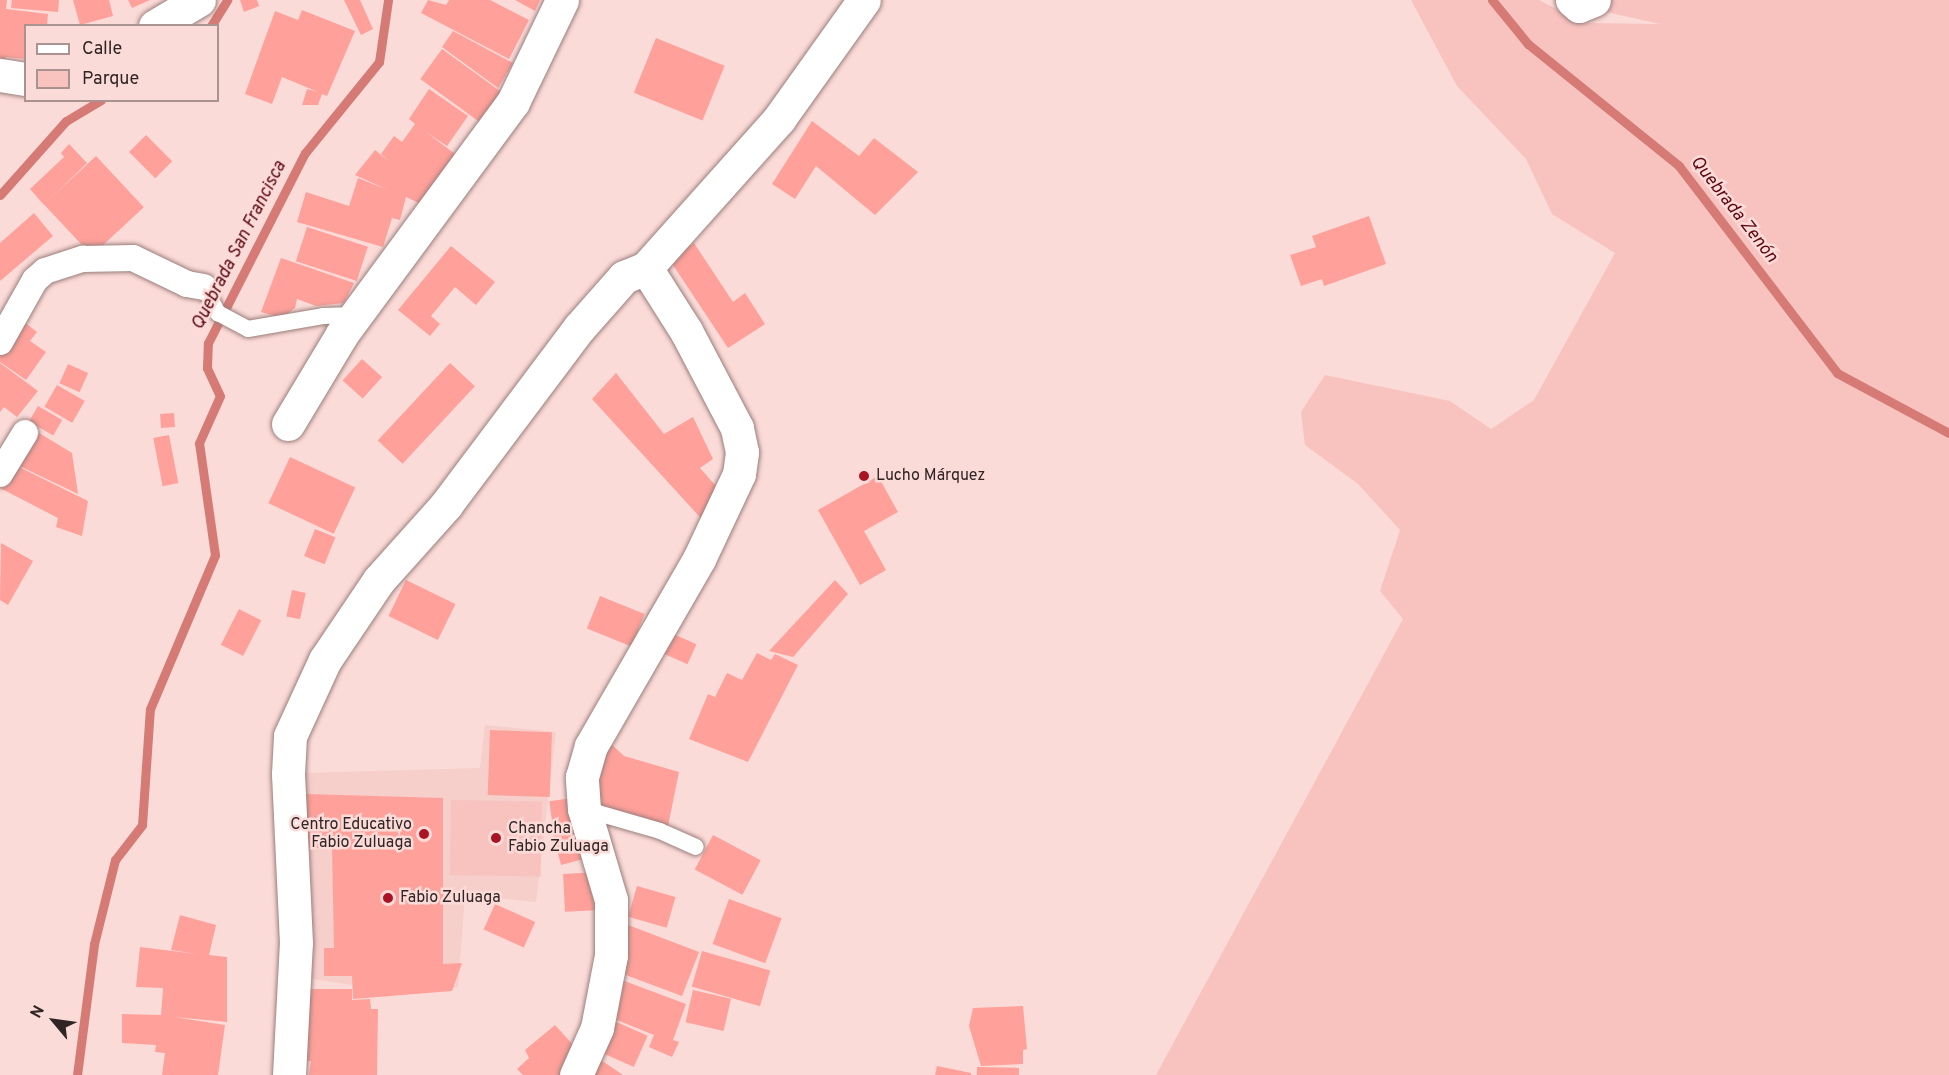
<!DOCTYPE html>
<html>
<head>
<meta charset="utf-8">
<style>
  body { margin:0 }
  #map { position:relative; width:1949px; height:1075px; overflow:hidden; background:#fbdbd8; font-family:Overpass,sans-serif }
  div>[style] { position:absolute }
  .built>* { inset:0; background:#f6ceca }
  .green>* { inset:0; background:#f8c3bf; transform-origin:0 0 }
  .stream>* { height:9px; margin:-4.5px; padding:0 4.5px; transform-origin:4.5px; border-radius:4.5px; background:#d57a75 }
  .building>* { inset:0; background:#ffa09a; transform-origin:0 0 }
  .roads { filter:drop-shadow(0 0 2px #9a7e7b) drop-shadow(0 0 2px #9a7e7b) }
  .service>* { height:16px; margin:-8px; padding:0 8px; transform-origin:8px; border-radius:8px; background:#fff }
  .pedestrian>* { height:26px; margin:-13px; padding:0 13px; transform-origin:13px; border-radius:13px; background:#fff }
  .minor>* { height:33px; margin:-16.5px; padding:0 16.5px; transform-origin:16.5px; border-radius:16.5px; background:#fff }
  .dots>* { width:16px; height:16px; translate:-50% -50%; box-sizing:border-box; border:3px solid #fbdbd8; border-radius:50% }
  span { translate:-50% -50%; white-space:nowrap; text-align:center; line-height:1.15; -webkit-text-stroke:5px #fbdbd8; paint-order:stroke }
  .poi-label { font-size:16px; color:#302524 }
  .left { translate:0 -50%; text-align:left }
  .right { translate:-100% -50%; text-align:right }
  .water-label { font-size:18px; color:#5c070f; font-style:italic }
  .legend { position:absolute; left:24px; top:24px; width:195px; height:78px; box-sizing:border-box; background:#fbdbd8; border:2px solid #aa9290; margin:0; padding:8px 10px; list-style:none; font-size:18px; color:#302524 }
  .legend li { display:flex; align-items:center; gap:12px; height:30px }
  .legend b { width:30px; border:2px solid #aa9290 }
  .north { position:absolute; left:24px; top:991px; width:60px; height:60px; -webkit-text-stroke:4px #fbdbd8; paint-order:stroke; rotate:299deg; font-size:16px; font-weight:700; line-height:24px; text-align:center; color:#302524 }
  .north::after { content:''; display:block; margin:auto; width:21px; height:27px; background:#302524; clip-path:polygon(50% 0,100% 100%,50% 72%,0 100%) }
</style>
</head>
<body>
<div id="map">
  <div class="built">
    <i style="clip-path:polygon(485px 725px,556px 732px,536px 902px,465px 895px,458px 987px,398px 992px,306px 978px,302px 773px,480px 768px)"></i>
  </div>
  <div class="green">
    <i style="clip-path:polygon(1411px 0,1539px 0,1583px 23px,1660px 24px,1579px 6px,1594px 0,1949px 0,1949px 1075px,1156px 1075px,1403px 619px,1380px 591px,1400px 530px,1358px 484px,1305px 445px,1301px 412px,1325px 375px,1450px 401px,1491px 429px,1534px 400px,1615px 253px,1552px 214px,1526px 159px,1457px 86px)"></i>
    <i style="left:451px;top:800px;width:91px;height:75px;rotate:1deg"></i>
  </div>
  <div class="stream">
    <i style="left:1492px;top:0;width:57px;rotate:50.7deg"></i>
    <i style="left:1528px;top:44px;width:194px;rotate:38.9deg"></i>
    <i style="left:1679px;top:166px;width:260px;rotate:52.6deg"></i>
    <i style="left:1837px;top:373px;width:127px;rotate:28.2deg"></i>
    <i style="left:211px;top:26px;width:31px;rotate:-58deg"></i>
    <i style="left:0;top:195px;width:99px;rotate:-48.3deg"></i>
    <i style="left:66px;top:121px;width:41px;rotate:-31deg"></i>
    <i style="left:77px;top:1075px;width:132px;rotate:-82.6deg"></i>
    <i style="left:94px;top:944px;width:87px;rotate:-76deg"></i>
    <i style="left:115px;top:860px;width:44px;rotate:-52.4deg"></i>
    <i style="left:142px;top:825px;width:116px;rotate:-86.1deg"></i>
    <i style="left:150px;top:709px;width:167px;rotate:-67.1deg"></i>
    <i style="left:215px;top:555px;width:113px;rotate:-98.1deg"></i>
    <i style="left:199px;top:443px;width:51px;rotate:-65.9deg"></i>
    <i style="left:220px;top:396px;width:31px;rotate:-115deg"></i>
    <i style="left:207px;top:368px;width:25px;rotate:-88deg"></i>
    <i style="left:208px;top:343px;width:213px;rotate:-63deg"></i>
    <i style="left:305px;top:153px;width:117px;rotate:-50.9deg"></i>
    <i style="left:379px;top:62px;width:63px;rotate:-81.7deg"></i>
  </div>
  <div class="building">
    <i style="clip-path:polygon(0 0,7px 0,6px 9px,48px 14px,47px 26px,26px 26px,26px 59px,6px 57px,5px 62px,0 61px)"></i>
    <i style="clip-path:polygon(12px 0,59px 0,58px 12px,11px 8px)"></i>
    <i style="clip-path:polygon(73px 0,109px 0,113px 16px,80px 25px)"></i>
    <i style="clip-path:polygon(128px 0,150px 0,132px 8px)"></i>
    <i style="clip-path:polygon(240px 0,257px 0,259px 6px,244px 12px)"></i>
    <i style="clip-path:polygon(344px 0,360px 0,373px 29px,361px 35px)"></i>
    <i style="clip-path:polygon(428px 0,446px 5px,449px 0,490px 0,529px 20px,509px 59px,421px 13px)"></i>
    <i style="clip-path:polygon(515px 0,540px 0,535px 11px)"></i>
    <i style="clip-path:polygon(302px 10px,355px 31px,327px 96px,322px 94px,318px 105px,302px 105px,307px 89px,318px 92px,282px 77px,272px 104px,245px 94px,275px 11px,298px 20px)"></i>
    <i style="clip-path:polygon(453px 31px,513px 63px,498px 88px,442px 47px)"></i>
    <i style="left:656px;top:38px;width:74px;height:59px;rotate:22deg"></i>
    <i style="left:442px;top:49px;width:75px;height:37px;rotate:36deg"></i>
    <i style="clip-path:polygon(429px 89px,468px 116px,447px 146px,426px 132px,455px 154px,423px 205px,406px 197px,400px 220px,392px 218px,383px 247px,297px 222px,306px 192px,349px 206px,358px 178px,388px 190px,355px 175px,375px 150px,390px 162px,381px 154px,394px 136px,402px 142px,415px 124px,409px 119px)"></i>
    <i style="clip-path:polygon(812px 121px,859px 156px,874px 138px,918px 172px,875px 215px,816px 166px,795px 199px,772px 184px)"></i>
    <i style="left:146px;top:135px;width:37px;height:24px;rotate:45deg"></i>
    <i style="clip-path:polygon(69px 144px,87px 163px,44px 205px,30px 189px,64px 157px,61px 153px)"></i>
    <i style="left:96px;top:156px;width:70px;height:71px;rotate:47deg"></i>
    <i style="clip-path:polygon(34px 213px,53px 236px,0 281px,0 243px)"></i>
    <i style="clip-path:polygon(1369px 216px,1386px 264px,1324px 286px,1322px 279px,1301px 286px,1290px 255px,1316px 247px,1312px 236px)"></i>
    <i style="left:307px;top:227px;width:64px;height:36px;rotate:18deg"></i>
    <i style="clip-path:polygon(694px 243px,733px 302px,745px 293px,765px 324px,728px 348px,669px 259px)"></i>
    <i style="clip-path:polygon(451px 246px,495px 282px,476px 305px,455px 287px,431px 316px,440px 324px,430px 336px,398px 310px)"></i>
    <i style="clip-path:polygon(281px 258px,354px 283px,344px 303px,316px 306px,297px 299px,295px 308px,282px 318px,261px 312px)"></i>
    <i style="clip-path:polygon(19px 318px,37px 332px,30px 341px,46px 352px,26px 380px,0 362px,0 353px)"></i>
    <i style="left:362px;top:359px;width:27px;height:29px;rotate:42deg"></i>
    <i style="clip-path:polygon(0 363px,38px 391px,17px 417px,4px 407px,0 412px)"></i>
    <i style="left:450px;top:363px;width:34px;height:106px;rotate:43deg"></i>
    <i style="left:68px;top:364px;width:22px;height:21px;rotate:24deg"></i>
    <i style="clip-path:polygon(616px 373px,664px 434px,693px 417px,713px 459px,700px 468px,723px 494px,708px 526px,592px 399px)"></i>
    <i style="left:57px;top:385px;width:32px;height:25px;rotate:30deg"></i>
    <i style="left:38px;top:406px;width:28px;height:18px;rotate:30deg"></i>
    <i style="left:174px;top:413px;width:14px;height:14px;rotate:86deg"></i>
    <i style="clip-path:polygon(31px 428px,72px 453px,78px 494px,11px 462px)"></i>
    <i style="left:169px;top:435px;width:49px;height:16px;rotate:79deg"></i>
    <i style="left:290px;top:457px;width:72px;height:51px;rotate:25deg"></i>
    <i style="clip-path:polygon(9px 462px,88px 501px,82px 536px,56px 527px,58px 518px,0 488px)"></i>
    <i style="clip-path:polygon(878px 476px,898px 512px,864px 531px,886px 570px,860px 585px,818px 510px)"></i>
    <i style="left:315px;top:529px;width:22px;height:29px;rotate:22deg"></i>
    <i style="clip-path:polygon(1px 543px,33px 561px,8px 605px,0 600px)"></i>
    <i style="left:406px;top:580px;width:55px;height:40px;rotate:26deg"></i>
    <i style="clip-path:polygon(835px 580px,848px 594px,793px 657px,769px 651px)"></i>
    <i style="left:292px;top:590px;width:14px;height:27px;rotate:12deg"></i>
    <i style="left:600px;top:596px;width:48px;height:35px;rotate:22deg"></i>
    <i style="left:239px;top:609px;width:25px;height:40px;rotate:27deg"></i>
    <i style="left:669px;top:632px;width:30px;height:22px;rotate:24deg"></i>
    <i style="clip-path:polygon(757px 653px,771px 660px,775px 654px,798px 665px,748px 762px,689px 739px,708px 694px,715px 697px,727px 673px,742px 680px)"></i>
    <i style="left:490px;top:730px;width:62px;height:65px;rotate:2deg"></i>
    <i style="clip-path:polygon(608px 741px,624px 756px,679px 772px,668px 826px,591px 808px)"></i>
    <i style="clip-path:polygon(305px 794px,443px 798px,443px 964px,462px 963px,452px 991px,353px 999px,352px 976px,324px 976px,324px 948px,334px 948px,332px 848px,307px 848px)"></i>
    <i style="left:579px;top:797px;width:30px;height:30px;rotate:82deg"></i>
    <i style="left:583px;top:827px;width:31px;height:31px;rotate:75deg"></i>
    <i style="left:713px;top:835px;width:54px;height:39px;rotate:28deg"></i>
    <i style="left:599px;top:872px;width:38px;height:36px;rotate:87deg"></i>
    <i style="left:637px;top:886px;width:40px;height:32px;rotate:16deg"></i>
    <i style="left:729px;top:899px;width:56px;height:48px;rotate:20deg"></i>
    <i style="left:495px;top:904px;width:44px;height:28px;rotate:24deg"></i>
    <i style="clip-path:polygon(180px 915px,216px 925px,209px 955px,227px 957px,227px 1022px,174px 1017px,225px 1025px,218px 1075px,162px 1075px,165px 1053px,155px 1052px,156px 1045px,122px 1043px,122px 1014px,161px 1015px,163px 988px,136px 987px,140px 947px,197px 954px,171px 950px)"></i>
    <i style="clip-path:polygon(615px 920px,699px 952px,682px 996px,615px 971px)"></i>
    <i style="left:702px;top:951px;width:71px;height:37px;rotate:16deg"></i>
    <i style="clip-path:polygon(619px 979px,686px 1004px,673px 1040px,679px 1042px,672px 1057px,649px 1047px,654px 1035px,607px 1016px)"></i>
    <i style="clip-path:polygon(310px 989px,352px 989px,352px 1000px,370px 999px,371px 1009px,378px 1009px,377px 1075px,309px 1075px,311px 1061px,306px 1061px)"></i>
    <i style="left:693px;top:990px;width:39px;height:33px;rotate:13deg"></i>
    <i style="clip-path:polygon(1023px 1006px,1027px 1049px,1023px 1050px,1023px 1064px,981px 1066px,969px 1026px,973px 1008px)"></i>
    <i style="left:612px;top:1020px;width:39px;height:34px;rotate:24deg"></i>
    <i style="clip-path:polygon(555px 1025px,574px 1046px,565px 1075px,523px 1075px,517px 1069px,529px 1058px,525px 1050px)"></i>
    <i style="clip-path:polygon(592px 1054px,623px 1075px,579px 1075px)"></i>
    <i style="clip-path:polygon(937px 1066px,971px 1073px,971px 1075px,935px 1075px)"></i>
    <i style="left:977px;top:1067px;width:42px;height:8px;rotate:1deg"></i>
  </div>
  <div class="roads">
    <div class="service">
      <i style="left:196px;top:281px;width:10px;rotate:37deg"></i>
      <i style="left:204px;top:287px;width:30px;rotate:62deg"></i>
      <i style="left:218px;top:313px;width:34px;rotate:28deg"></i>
      <i style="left:248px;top:329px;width:76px;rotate:-9.8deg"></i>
      <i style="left:323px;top:316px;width:32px;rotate:-2deg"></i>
      <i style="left:584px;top:809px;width:79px;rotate:16.1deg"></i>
      <i style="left:660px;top:831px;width:39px;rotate:24deg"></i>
    </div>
    <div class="pedestrian">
      <i style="left:0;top:342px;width:71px;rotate:-60.6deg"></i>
      <i style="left:35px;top:280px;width:13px;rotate:-42deg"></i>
      <i style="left:45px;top:271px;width:40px;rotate:-18deg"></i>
      <i style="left:83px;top:259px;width:50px;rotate:-1.1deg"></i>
      <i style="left:133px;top:258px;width:60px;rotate:25.7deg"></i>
      <i style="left:187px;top:284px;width:17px;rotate:10deg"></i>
      <i style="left:0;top:474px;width:48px;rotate:-58.6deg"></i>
    </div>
    <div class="minor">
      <i style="left:1572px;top:0;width:9px;rotate:41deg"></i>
      <i style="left:1579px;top:6px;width:16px;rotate:-22deg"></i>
      <i style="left:155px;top:26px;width:51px;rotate:-30.6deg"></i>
      <i style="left:0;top:75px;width:26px;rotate:9deg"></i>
      <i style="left:288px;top:424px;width:105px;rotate:-59deg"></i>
      <i style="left:342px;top:334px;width:288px;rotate:-53.6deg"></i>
      <i style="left:513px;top:102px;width:113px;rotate:-64.3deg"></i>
      <i style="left:289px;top:1075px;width:132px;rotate:-87deg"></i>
      <i style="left:296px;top:943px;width:169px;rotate:-92.7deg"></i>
      <i style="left:288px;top:774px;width:38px;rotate:-87deg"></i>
      <i style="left:290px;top:736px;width:84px;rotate:-65.3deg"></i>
      <i style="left:325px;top:660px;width:97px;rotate:-56deg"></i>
      <i style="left:379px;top:580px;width:101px;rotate:-48.2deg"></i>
      <i style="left:446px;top:505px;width:221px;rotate:-53.1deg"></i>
      <i style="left:579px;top:328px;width:68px;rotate:-48.6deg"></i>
      <i style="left:624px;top:277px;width:24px;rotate:-22deg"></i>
      <i style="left:646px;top:268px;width:200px;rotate:-48.2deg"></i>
      <i style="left:779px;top:119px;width:146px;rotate:-54.5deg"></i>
      <i style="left:576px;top:1075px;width:51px;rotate:-65.9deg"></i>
      <i style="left:597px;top:1028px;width:74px;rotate:-79.1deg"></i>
      <i style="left:611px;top:955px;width:55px;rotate:-90deg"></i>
      <i style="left:611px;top:900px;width:95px;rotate:-106.5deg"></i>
      <i style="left:584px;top:809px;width:32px;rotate:-94deg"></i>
      <i style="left:582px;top:777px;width:32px;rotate:-74deg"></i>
      <i style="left:591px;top:746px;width:216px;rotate:-60deg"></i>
      <i style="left:699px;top:559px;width:94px;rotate:-64.8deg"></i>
      <i style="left:739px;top:474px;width:22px;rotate:-82deg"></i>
      <i style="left:742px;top:452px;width:25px;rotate:-102deg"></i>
      <i style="left:737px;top:428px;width:110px;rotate:-117.7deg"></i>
      <i style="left:686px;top:331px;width:75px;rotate:-122.4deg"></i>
    </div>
  </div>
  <div class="dots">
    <i style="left:864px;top:476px;background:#a91323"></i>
    <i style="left:424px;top:834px;background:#a91323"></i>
    <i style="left:496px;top:838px;background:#a91323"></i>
    <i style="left:388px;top:898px;background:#a91323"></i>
  </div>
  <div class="poi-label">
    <span class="left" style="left:876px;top:476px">Lucho Márquez</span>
    <span class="right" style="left:412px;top:834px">Centro Educativo<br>Fabio Zuluaga</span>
    <span class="left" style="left:508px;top:838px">Chancha<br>Fabio Zuluaga</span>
    <span class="left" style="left:400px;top:898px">Fabio Zuluaga</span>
  </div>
  <div class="water-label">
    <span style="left:1733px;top:210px;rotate:52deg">Quebrada Zenón</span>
    <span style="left:240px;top:246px;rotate:-63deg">Quebrada San Francisca</span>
  </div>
  <ul class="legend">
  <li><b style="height:8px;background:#fff"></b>Calle</li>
  <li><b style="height:16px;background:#f8c3bf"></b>Parque</li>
  </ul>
  <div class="north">N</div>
</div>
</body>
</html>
